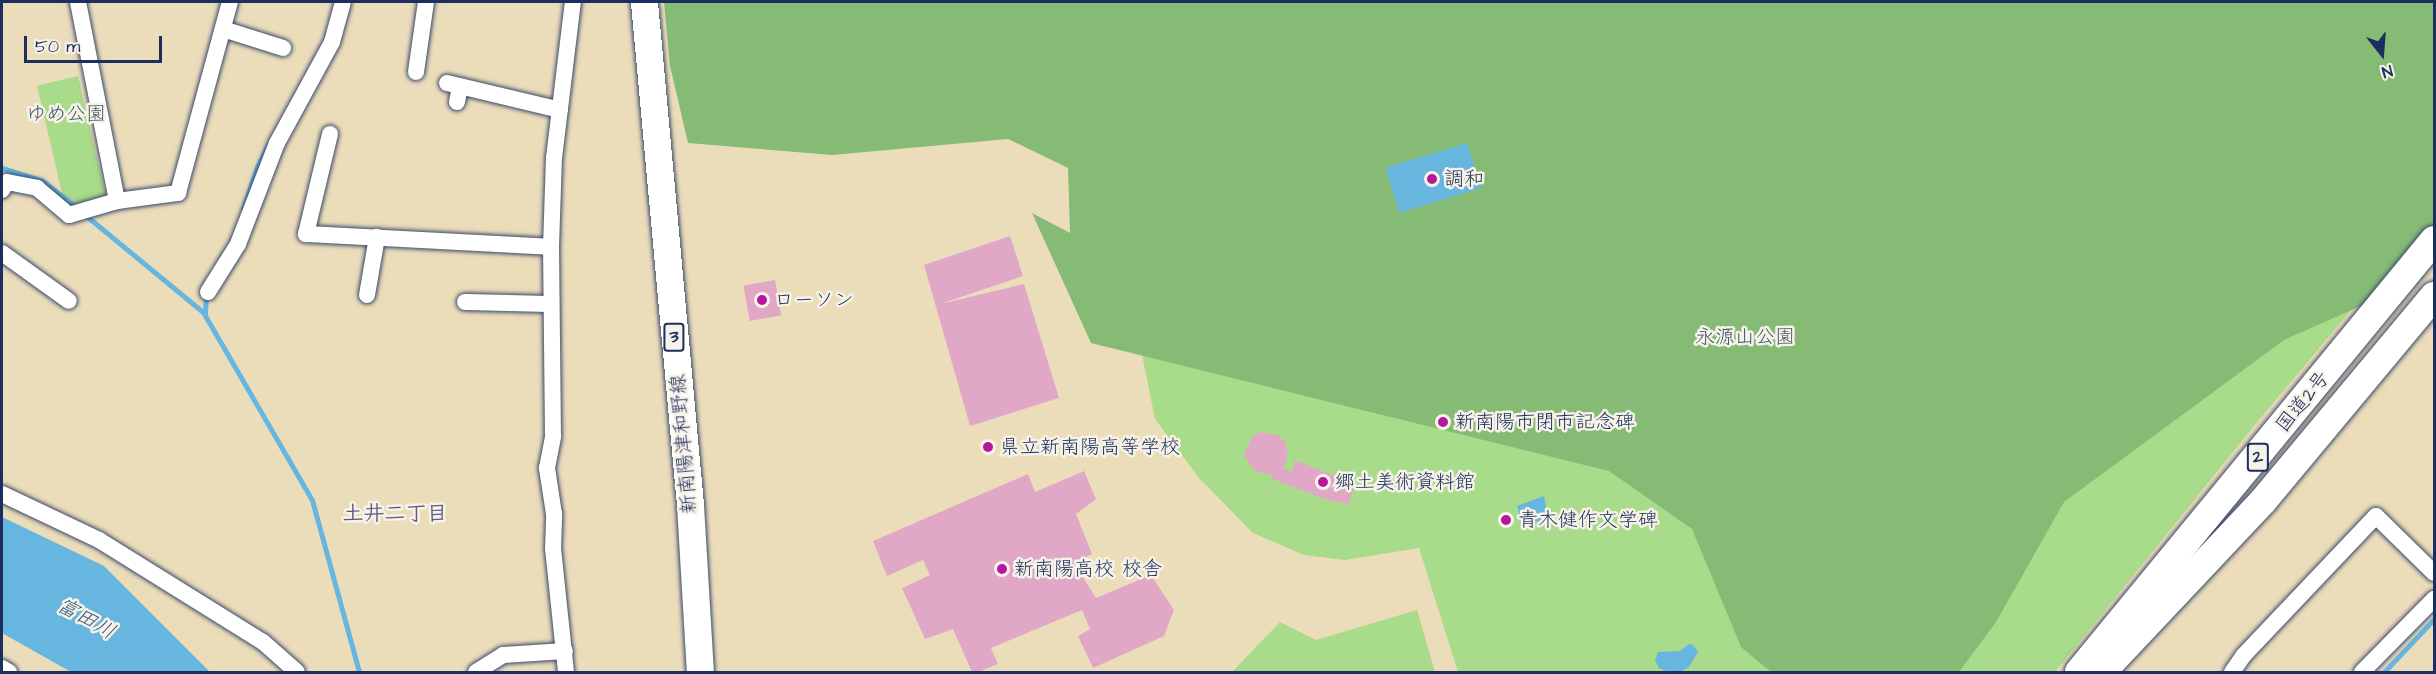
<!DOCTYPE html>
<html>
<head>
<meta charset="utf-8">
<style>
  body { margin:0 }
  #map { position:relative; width:2436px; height:674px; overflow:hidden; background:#ecddba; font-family:"Architects Daughter","Klee One",sans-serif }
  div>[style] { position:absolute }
  .green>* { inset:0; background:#a8db8a; transform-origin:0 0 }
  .forest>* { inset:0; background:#86bb76 }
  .water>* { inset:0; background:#66b6e0; transform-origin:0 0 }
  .stream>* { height:5px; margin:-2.5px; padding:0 2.5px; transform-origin:2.5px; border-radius:2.5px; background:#66b6e0 }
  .building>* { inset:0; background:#e0a8c6; transform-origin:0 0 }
  .roads { filter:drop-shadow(0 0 2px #3a496c) drop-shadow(0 0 2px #3a496c) }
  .minor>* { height:16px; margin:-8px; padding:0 8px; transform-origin:8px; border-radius:8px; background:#fff }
  .primary>* { height:27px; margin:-13.5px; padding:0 13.5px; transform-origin:13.5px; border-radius:13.5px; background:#fff }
  .trunk>* { height:28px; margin:-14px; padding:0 14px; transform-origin:14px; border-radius:14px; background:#fff }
  .dots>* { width:16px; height:16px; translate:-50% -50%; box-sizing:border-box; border:3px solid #f7f3e8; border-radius:50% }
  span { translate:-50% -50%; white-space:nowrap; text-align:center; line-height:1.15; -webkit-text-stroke:5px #f7f3e8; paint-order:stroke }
  .shield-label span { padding:2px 4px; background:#f7f3e8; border:2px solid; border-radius:4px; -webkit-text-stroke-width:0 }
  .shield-label { font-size:18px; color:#1b2f5e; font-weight:700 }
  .park-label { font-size:20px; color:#3e5a69 }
  .poi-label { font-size:20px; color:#1b2f5e }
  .left { translate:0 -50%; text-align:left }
  .street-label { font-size:20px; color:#1b2f5e }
  .neighbourhood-label { font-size:21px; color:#605982; font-weight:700 }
  .water-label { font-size:21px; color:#325885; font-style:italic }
  .frame { position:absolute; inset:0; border:3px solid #1b2f5e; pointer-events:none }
  .north { position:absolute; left:2352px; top:24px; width:60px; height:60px; -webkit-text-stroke:4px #f7f3e8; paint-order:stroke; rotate:163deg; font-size:16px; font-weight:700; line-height:24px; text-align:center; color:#1b2f5e }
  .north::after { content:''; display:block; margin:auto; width:21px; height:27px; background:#1b2f5e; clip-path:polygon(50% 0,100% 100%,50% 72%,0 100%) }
  .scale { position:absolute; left:24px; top:36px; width:138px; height:27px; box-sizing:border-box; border:3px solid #1b2f5e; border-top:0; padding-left:8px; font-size:18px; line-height:21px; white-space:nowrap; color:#1b2f5e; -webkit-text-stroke:4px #f7f3e8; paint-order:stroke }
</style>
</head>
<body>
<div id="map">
  <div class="green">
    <i style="left:78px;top:76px;width:125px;height:42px;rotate:77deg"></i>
    <i style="clip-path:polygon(2356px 304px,2254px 426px,2055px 672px,1458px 672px,1419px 548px,1345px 560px,1304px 555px,1253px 533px,1199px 478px,1155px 419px,1133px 310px)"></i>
    <i style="clip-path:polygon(1417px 610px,1435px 672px,1232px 672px,1280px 622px,1316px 640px)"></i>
  </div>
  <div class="forest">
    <i style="clip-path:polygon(664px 2px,2434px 2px,2434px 254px,2422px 279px,2284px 340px,2064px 502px,1996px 622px,1959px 672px,1771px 672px,1741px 647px,1692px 529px,1609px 471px,1091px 343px,1032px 213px,1070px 233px,1068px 168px,1008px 139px,832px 155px,688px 143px,670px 66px)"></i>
  </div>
  <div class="water">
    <i style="left:1467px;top:143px;width:47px;height:85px;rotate:73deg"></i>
    <i style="clip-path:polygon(1544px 496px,1548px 517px,1526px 526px,1522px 524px,1517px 506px)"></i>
    <i style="clip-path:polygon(2px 517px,104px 566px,210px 672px,71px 672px,2px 633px)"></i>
    <i style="clip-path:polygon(1689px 644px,1693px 645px,1698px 652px,1689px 667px,1680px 672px,1668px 672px,1659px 668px,1655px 660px,1658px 652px,1680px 651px)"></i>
  </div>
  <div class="stream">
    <i style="left:2px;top:168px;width:43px;rotate:17.6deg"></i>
    <i style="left:43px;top:181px;width:43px;rotate:38.5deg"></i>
    <i style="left:243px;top:209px;width:44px;rotate:-71.6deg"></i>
    <i style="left:257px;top:167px;width:25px;rotate:-63deg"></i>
    <i style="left:84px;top:214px;width:154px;rotate:39.5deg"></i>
    <i style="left:203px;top:312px;width:217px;rotate:59.9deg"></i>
    <i style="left:312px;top:500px;width:178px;rotate:74.7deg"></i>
    <i style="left:205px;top:313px;width:20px;rotate:-87deg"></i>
    <i style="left:2384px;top:672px;width:73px;rotate:-46.7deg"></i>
  </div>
  <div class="building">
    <i style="clip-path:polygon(1010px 236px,1023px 276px,940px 304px,1024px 284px,1059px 398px,970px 426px,924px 265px)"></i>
    <i style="left:775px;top:280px;width:36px;height:32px;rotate:80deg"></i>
    <i style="clip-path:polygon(1260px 432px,1278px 435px,1285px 442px,1288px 455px,1283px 469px,1292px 472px,1295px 460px,1355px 484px,1349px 504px,1328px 500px,1272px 479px,1272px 475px,1255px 471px,1244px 455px,1252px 437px)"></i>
    <i style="clip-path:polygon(1084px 471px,1096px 499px,1076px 514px,1092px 554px,1074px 563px,1096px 598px,1151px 575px,1174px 610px,1164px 636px,1093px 668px,1078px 636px,1090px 629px,1082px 610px,991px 648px,998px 664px,978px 672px,972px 672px,953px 629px,925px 639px,902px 588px,930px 575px,923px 560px,887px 576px,873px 541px,1028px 474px,1035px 492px)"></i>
  </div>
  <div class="roads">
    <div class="minor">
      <i style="left:78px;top:2px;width:203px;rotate:78.9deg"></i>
      <i style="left:223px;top:29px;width:63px;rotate:17.6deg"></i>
      <i style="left:416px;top:72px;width:71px;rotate:-81.9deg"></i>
      <i style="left:447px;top:83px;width:116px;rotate:13.4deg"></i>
      <i style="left:457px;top:102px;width:16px;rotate:-79deg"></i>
      <i style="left:330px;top:134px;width:103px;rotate:103.5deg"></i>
      <i style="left:306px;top:234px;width:245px;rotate:3deg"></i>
      <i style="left:2px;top:190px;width:9px;rotate:-58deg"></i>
      <i style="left:7px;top:182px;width:31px;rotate:11deg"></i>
      <i style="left:37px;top:188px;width:42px;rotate:40.2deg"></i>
      <i style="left:69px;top:215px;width:50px;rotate:-16.3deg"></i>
      <i style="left:117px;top:201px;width:62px;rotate:-7.5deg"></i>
      <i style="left:178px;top:193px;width:198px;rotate:-74.8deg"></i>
      <i style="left:2px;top:253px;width:82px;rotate:35.6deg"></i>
      <i style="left:208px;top:292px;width:57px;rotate:-58deg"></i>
      <i style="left:238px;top:244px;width:108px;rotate:-68.9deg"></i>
      <i style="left:277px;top:143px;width:115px;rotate:-61.4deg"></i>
      <i style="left:332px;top:42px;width:41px;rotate:-74.6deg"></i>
      <i style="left:367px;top:295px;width:59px;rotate:-80.2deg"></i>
      <i style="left:465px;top:302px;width:86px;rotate:1.3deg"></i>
      <i style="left:2px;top:494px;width:107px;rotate:25.4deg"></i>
      <i style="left:99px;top:540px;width:193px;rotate:31.9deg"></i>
      <i style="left:263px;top:642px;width:45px;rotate:41.4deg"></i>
      <i style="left:2px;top:668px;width:8px;rotate:30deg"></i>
      <i style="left:476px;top:672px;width:32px;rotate:-32deg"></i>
      <i style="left:503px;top:655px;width:62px;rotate:-3.7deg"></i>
      <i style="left:566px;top:672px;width:124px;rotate:-96deg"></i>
      <i style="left:553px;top:549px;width:35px;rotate:-88deg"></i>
      <i style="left:554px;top:514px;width:47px;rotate:-98.7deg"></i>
      <i style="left:547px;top:468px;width:33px;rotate:-79deg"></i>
      <i style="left:553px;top:436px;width:189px;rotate:-90.6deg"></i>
      <i style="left:551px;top:247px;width:89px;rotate:-88.1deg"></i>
      <i style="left:554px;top:158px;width:157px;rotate:-83.1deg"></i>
      <i style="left:2232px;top:672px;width:19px;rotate:-55deg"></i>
      <i style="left:2243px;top:656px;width:193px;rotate:-46.5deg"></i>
      <i style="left:2376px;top:516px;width:81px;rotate:44.5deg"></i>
      <i style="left:2362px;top:672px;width:103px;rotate:-45.4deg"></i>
    </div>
    <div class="primary">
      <i style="left:644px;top:2px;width:505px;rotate:84.77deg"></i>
      <i style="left:690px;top:505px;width:167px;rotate:86.6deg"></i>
    </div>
    <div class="trunk">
      <i style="left:2079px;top:672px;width:559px;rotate:-50.59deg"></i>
      <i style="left:2102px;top:672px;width:235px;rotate:-46.7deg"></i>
      <i style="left:2263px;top:501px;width:267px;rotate:-50.2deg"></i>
    </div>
  </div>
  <div class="dots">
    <i style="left:1432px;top:179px;background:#b5179e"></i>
    <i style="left:762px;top:300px;background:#b5179e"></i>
    <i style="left:1443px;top:422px;background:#b5179e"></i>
    <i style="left:988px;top:447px;background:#b5179e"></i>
    <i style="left:1323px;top:482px;background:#b5179e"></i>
    <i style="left:1506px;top:520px;background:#b5179e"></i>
    <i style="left:1002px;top:569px;background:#b5179e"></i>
  </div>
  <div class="shield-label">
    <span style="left:674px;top:337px">3</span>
    <span style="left:2258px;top:457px">2</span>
  </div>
  <div class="park-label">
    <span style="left:66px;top:114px">ゆめ公園</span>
    <span style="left:1745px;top:337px">永源山公園</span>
  </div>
  <div class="poi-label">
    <span class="left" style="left:1444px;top:179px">調和</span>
    <span class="left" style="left:774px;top:300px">ローソン</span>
    <span class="left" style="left:1455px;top:422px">新南陽市閉市記念碑</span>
    <span class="left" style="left:1000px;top:447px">県立新南陽高等学校</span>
    <span class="left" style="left:1335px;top:482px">郷土美術資料館</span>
    <span class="left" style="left:1518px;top:520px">青木健作文学碑</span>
    <span class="left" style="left:1014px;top:569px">新南陽高校 校舎</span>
  </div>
  <div class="street-label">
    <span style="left:2303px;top:402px;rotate:-51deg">国道2号</span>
    <span style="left:684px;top:444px;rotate:-95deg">新南陽津和野線</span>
  </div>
  <div class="neighbourhood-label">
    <span style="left:395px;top:514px">土井二丁目</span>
  </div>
  <div class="water-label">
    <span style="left:86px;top:619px;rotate:29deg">富田川</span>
  </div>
  <div class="frame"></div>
  <div class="north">N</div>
  <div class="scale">50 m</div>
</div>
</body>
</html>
